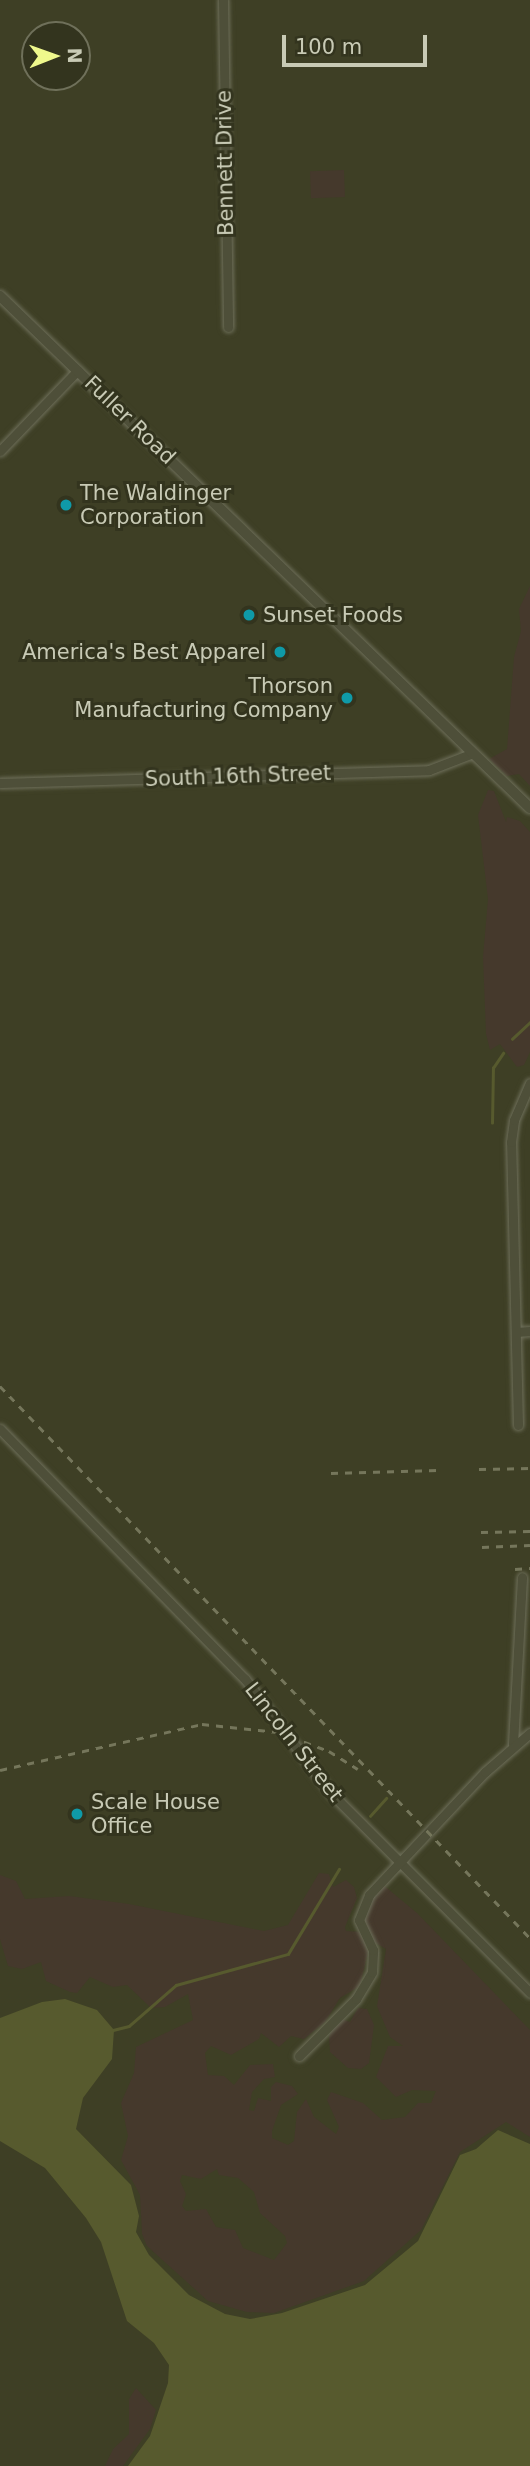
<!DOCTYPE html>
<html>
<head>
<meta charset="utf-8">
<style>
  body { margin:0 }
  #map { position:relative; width:530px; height:2466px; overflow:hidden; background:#3e3f25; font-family:"DejaVu Sans",sans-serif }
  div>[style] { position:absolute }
  .green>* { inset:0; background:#45392c; transform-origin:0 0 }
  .water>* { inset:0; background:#575a2e }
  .stream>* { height:2.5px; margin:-1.25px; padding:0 1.25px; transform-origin:1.25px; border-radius:1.25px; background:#575a2e }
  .roads { filter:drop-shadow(0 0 2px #6e6f5a) drop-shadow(0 0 2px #6e6f5a) }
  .minor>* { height:9px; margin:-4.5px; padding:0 4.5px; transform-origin:4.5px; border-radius:4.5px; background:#4e4f39 }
  .tertiary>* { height:10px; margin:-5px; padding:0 5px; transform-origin:5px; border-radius:5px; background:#4e4f39 }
  .rail>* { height:2.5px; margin-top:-1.25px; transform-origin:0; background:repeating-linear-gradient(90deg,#75765b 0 7px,transparent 0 14px) }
  .dots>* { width:19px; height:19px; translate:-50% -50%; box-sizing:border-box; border:4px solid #33341e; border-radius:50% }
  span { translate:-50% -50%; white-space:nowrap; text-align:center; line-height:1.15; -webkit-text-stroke:6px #33341e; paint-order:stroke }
  .street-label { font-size:21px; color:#c8cab5 }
  .poi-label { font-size:21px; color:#c8cab5 }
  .left { translate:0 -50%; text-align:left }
  .right { translate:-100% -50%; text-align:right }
  .north { position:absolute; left:21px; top:21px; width:70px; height:70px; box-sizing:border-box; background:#33341e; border:2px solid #6f705a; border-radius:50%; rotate:89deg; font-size:19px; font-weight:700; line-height:28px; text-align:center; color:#c8cab5 }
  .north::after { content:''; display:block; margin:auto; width:24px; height:32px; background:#eff88c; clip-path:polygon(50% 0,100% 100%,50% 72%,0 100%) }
  .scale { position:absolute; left:282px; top:35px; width:145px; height:32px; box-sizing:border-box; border:4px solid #c8cab5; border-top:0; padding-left:9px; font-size:21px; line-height:24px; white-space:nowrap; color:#c8cab5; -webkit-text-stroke:5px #33341e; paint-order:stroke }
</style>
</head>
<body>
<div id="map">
  <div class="green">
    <i style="left:344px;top:170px;width:27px;height:34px;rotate:88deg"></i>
    <i style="clip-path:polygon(530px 586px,530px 786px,519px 774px,507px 776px,489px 759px,507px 749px,514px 657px,521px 631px,519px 609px)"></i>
    <i style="clip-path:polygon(488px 790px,494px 791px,506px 822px,507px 817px,520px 821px,530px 832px,530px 1052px,524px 1065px,517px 1067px,500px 1044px,490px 1050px,486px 1034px,483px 957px,488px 899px,478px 815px)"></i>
    <i style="clip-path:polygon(evenodd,319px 1873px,329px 1874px,333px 1887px,346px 1880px,354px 1887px,357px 1898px,345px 1927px,346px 1931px,361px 1932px,368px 1952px,360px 1986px,340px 1998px,325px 2022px,304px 2039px,291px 2036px,279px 2047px,261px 2033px,259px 2039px,231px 2055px,211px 2046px,205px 2053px,208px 2075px,224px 2076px,234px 2085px,250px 2065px,273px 2064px,275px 2077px,264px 2079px,252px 2092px,249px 2110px,254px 2111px,258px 2098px,271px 2101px,271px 2087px,276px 2082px,292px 2086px,298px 2094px,281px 2105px,272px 2131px,272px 2138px,288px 2145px,294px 2141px,297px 2112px,306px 2099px,314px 2117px,336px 2134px,339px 2127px,327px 2100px,331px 2092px,363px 2103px,382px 2120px,405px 2117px,418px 2103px,431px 2103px,436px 2091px,412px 2090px,396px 2097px,376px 2077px,388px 2046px,403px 2046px,390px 2037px,377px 2006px,386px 1949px,372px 1941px,362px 1920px,364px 1908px,382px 1884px,417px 1913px,530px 2030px,530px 2137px,506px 2122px,460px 2152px,421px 2230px,364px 2281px,274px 2313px,247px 2312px,208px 2301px,147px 2246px,142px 2234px,140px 2195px,121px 2160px,128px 2136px,121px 2103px,134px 2073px,136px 2047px,193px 2020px,188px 1994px,165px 2007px,151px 2008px,127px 1985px,113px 1987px,90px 1977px,77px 1993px,70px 1992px,46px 1981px,41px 1962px,22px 1969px,8px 1966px,0 1939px,0 1875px,16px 1881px,25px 1899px,69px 1896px,129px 1904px,264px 1931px,288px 1925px,319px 1873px,217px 2169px,219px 2175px,238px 2178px,254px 2192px,260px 2213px,285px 2236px,287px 2243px,274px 2260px,243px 2248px,235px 2230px,216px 2227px,206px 2209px,186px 2211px,182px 2206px,186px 2194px,180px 2181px,182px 2175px,201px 2179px,217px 2169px)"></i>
    <i style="clip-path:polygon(358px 2008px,367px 2009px,374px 2025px,369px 2063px,361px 2069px,348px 2068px,330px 2052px,329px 2036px,338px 2018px,350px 2022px)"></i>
    <i style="clip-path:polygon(136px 2388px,156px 2410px,150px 2429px,123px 2466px,105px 2466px,113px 2449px,129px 2434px,129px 2399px)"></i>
  </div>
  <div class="water">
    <i style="clip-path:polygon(65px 1999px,97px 2010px,114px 2030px,112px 2059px,83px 2098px,76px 2129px,131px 2185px,139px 2216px,136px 2232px,149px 2255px,189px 2295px,225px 2314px,250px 2319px,282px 2313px,365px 2285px,418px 2241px,460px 2155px,476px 2149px,498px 2130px,530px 2144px,530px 2466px,128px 2466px,150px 2436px,168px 2383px,169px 2365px,154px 2343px,127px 2321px,101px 2242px,86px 2218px,45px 2168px,0 2141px,0 2018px,42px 2002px)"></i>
  </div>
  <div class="stream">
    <i style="left:512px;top:1039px;width:25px;rotate:-43deg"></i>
    <i style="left:492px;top:1123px;width:55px;rotate:-89deg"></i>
    <i style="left:493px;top:1068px;width:18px;rotate:-56deg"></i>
    <i style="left:370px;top:1816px;width:24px;rotate:-48deg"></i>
    <i style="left:113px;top:2030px;width:16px;rotate:-14deg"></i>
    <i style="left:129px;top:2026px;width:62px;rotate:-41.1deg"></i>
    <i style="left:176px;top:1985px;width:116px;rotate:-15.5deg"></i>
    <i style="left:288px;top:1954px;width:99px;rotate:-59deg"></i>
  </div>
  <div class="roads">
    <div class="minor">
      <i style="left:223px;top:0;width:327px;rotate:89.1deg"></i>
      <i style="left:0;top:451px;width:112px;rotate:-46.1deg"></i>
      <i style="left:0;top:783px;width:429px;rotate:-1.7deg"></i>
      <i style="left:429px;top:770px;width:47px;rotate:-21.1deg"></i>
      <i style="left:516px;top:1332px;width:14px;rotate:-4deg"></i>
      <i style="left:518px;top:1425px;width:283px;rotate:-91.4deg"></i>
      <i style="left:511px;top:1142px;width:22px;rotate:-82deg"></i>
      <i style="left:514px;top:1120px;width:40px;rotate:-66.6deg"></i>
      <i style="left:0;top:1429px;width:350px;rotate:45.6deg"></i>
      <i style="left:245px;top:1679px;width:143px;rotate:53deg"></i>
      <i style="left:331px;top:1793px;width:282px;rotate:45.1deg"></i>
      <i style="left:513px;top:1744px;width:167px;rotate:-86.9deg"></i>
      <i style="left:299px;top:2056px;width:81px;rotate:-45deg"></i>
      <i style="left:356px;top:1999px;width:31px;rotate:-59deg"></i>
      <i style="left:372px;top:1972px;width:22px;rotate:-87deg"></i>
      <i style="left:373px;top:1950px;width:33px;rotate:-115deg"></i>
      <i style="left:359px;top:1920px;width:27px;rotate:-68deg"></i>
      <i style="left:369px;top:1895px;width:169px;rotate:-46.7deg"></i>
      <i style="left:485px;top:1772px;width:60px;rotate:-40.9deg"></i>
    </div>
    <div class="tertiary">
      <i style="left:0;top:296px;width:737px;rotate:44.01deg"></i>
    </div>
  </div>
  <div class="rail">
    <i style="left:0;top:1386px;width:765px;rotate:46.16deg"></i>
    <i style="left:479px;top:1469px;width:51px;rotate:-1.1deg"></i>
    <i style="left:331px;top:1473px;width:107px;rotate:-1.6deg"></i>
    <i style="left:481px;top:1532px;width:49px;rotate:-1.2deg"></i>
    <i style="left:482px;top:1547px;width:48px;rotate:-2.4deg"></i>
    <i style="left:515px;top:1569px;width:15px;rotate:-4deg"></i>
    <i style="left:0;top:1770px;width:207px;rotate:-12.8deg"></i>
    <i style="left:202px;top:1724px;width:76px;rotate:6deg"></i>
    <i style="left:278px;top:1732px;width:54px;rotate:20.4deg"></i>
    <i style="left:329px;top:1751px;width:34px;rotate:32deg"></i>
  </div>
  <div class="dots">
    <i style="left:66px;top:505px;background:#0f9aa8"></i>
    <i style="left:249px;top:615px;background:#0f9aa8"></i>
    <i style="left:280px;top:652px;background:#0f9aa8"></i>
    <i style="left:347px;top:698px;background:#0f9aa8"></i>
    <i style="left:77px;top:1814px;background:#0f9aa8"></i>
  </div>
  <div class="street-label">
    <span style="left:225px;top:163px;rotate:-91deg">Bennett Drive</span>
    <span style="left:130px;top:420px;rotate:44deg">Fuller Road</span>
    <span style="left:238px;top:776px;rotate:-2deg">South 16th Street</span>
    <span style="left:294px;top:1742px;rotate:52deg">Lincoln Street</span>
  </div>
  <div class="poi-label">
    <span class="left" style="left:80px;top:505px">The Waldinger<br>Corporation</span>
    <span class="left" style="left:263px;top:615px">Sunset Foods</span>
    <span class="right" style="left:266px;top:652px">America's Best Apparel</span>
    <span class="right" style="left:333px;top:698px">Thorson<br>Manufacturing Company</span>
    <span class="left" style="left:91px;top:1814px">Scale House<br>Office</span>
  </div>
  <div class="north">N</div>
  <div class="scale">100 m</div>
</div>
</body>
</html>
